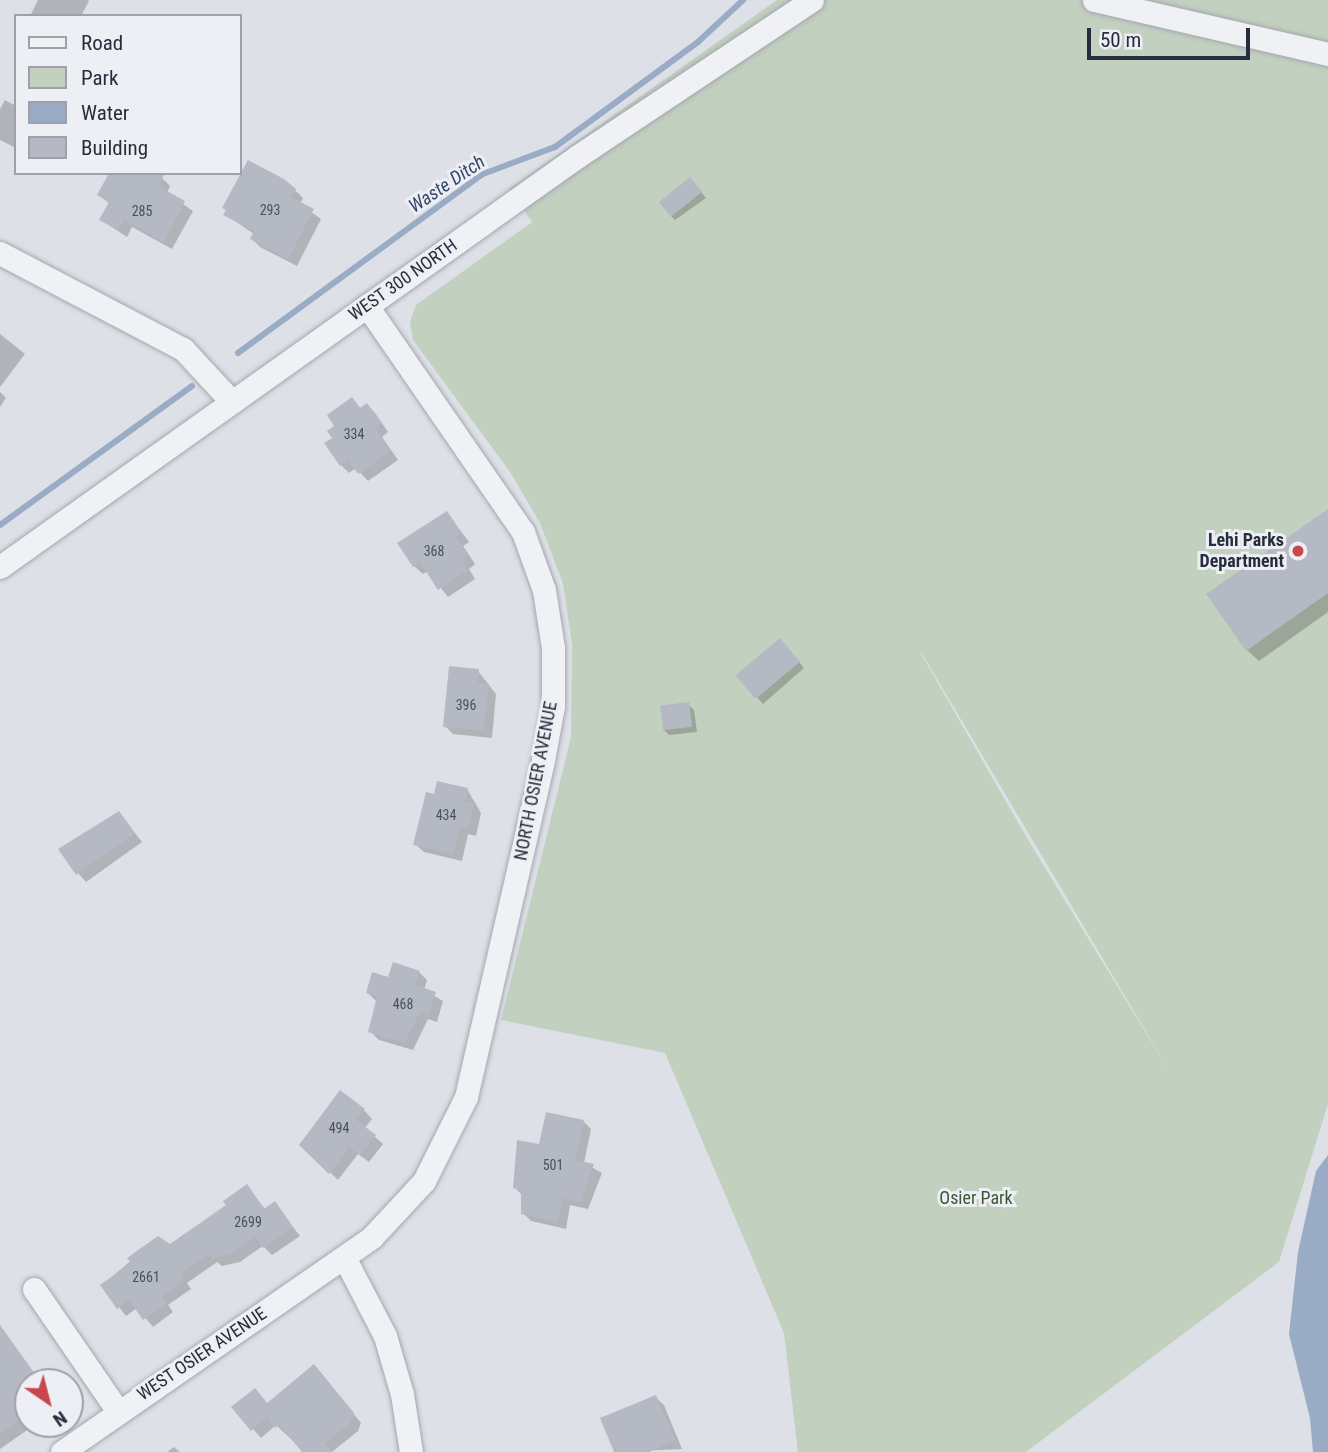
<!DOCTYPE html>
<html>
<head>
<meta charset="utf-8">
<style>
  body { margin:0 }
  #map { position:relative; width:1328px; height:1452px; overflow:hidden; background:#dee0e7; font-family:"Roboto Condensed",sans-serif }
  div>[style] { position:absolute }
  .green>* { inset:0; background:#c2d0bf }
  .water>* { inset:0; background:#9aabc5 }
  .shadow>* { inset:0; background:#0003 }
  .stream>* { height:6px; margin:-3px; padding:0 3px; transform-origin:3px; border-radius:3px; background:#9aabc5 }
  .building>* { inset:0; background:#b5b9c3; transform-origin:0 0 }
  .roads { filter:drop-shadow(0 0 2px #a4a7b1) drop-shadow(0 0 2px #a4a7b1) }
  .minor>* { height:23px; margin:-11.5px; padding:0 11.5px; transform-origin:11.5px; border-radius:11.5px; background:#f0f1f5 }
  .dots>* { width:19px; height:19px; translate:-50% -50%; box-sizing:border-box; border:4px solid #edeff4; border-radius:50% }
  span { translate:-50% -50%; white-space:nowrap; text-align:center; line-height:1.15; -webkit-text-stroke:6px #edeff4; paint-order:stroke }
  .number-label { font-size:14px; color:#4b505e }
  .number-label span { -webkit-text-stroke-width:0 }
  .street-label { font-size:18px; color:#282d3d }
  .poi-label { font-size:18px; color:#282d3d; font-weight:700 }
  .right { translate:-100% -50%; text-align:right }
  .park-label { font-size:18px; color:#395836 }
  .water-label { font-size:19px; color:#34486e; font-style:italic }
  .legend { position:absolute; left:14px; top:14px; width:228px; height:161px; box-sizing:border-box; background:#edeff4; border:2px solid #9ea1ab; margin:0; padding:9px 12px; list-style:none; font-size:21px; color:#282d3d }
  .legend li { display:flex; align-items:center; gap:14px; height:35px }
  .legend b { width:35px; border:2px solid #9ea1ab }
  .north { position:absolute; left:14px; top:1368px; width:70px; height:70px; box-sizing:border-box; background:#edeff4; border:2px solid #9ea1ab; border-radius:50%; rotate:145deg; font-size:19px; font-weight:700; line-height:28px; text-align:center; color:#282d3d }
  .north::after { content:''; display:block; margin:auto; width:24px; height:32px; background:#c7474d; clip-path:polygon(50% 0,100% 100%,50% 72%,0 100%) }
  .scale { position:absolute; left:1087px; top:28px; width:163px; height:32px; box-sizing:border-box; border:4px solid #282d3d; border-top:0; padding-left:9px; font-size:21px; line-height:24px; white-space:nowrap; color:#282d3d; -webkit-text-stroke:5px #edeff4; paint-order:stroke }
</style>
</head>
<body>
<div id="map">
  <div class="green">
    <i style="clip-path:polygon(evenodd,777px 0,1328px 0,1328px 1104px,1279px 1262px,1026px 1452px,798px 1452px,784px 1333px,665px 1053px,501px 1020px,571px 737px,572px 644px,563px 584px,540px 523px,510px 472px,413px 340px,410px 322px,416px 305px,532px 222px,509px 189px,777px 0,920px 652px,921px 652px,1171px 1074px,1030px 843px,920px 652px)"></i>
  </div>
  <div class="water">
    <i style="clip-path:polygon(1328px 1155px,1328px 1452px,1313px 1452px,1310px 1418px,1289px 1334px,1298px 1252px,1316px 1171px)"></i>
  </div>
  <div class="shadow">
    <i style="clip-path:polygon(38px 0,88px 0,89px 1px,81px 16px,30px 16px)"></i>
    <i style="clip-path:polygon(5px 100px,16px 106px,16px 148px,0 140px,0 109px)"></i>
    <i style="clip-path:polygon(162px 178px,170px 186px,167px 193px,193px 211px,172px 249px,132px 227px,127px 237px,101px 220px,110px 204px,99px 195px)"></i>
    <i style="clip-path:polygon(695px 184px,706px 198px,675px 220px,670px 215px)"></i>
    <i style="clip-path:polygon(295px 190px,303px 198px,300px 204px,321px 219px,297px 266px,260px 247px,252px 239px,254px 234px,226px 215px)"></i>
    <i style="clip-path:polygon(0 334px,25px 354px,0 387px)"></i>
    <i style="clip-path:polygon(0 392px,6px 398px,0 407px)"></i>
    <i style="clip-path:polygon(352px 399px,361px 409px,367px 405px,375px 413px,388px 432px,382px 437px,398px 460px,368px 481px,356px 468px,349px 473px,341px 465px,335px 438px)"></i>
    <i style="clip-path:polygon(1328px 511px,1328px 612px,1259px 661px,1247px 650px)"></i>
    <i style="clip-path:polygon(447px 513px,469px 542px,463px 546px,475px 564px,469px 569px,475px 579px,448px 597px,428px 571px,423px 574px,414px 566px)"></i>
    <i style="clip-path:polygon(785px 645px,804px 668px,763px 704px,738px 676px)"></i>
    <i style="clip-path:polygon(478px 671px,496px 694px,492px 738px,453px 734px,445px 726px)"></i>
    <i style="clip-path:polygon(688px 704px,694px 710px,697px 732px,669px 735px,664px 730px)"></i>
    <i style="clip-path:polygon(467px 789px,481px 813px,476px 836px,468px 834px,462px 861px,424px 852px,415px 844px,436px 796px)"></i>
    <i style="clip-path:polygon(119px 813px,142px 842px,86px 882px,78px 873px)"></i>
    <i style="clip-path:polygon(419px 972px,427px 980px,424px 990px,443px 1001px,437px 1022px,428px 1019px,413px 1050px,379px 1040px,370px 1031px,376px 1001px,368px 993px,389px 979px)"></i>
    <i style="clip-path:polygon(364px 1110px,372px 1119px,365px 1128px,383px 1144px,369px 1162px,358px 1154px,338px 1180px,301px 1144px)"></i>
    <i style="clip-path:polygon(583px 1121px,591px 1129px,584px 1163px,602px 1173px,588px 1209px,570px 1205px,566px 1229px,531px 1221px,523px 1213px,523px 1196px,515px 1188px,519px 1142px,541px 1146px)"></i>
    <i style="clip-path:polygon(247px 1187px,266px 1210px,275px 1204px,300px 1236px,272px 1255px,263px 1246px,240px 1262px,222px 1266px,217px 1262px,187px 1283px,191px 1289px,168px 1305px,173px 1312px,153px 1327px,137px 1308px,126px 1316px,102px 1285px,158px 1238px,170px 1247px,229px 1205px)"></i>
    <i style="clip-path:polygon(9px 1340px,41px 1382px,28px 1382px,28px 1424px,36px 1424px,0 1449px,0 1347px)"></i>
    <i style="clip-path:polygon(322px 1375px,361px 1423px,358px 1431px,332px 1452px,305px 1452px,276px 1425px,261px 1438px,234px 1407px,268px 1405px)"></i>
    <i style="clip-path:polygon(655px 1397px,664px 1405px,682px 1449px,616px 1452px)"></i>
    <i style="clip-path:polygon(174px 1447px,180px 1452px,167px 1452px)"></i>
  </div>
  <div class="stream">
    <i style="left:238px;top:353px;width:303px;rotate:-36.2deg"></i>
    <i style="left:483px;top:174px;width:77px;rotate:-20.6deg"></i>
    <i style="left:555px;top:147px;width:177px;rotate:-36.3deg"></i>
    <i style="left:698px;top:42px;width:62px;rotate:-43deg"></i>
    <i style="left:0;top:525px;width:237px;rotate:-35.9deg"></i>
  </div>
  <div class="building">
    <i style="clip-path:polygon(248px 160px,284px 179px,296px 189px,291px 197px,314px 209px,288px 259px,250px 239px,254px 231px,223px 215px,226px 210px,222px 208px)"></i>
    <i style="clip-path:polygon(109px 173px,165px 173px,158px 186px,185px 201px,164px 242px,124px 220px,118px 230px,99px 220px,109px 202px,97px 195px)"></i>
    <i style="left:690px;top:177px;width:19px;height:40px;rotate:51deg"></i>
    <i style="clip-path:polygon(352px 397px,360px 408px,367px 403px,382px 423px,375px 428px,391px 451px,358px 474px,348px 460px,340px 466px,324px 443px,332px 438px,327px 431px,334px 426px,327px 415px)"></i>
    <i style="clip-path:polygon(1328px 509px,1328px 593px,1246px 651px,1206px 594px)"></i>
    <i style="clip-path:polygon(447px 511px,462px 533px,456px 537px,468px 555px,462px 560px,468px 570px,438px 590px,420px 562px,413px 567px,397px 543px)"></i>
    <i style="left:780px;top:638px;width:31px;height:58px;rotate:50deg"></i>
    <i style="clip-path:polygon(449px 666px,479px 669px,478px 683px,489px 684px,484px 730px,443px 727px)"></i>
    <i style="left:689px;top:702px;width:25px;height:29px;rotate:83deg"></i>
    <i style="clip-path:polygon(437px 781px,468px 788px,465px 802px,474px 804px,468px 829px,460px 827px,454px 854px,413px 845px,426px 792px,434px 794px)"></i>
    <i style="clip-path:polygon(119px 811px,135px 833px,76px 875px,58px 849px)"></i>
    <i style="clip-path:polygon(393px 962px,420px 971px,415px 985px,436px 992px,428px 1015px,420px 1012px,405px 1043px,368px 1032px,377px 997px,366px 993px,372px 972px,388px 977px)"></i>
    <i style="clip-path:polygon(340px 1090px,365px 1109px,356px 1120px,376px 1135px,360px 1155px,349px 1147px,329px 1174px,299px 1145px)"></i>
    <i style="clip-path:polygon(546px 1112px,584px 1120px,575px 1160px,594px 1164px,580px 1202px,563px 1198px,558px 1222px,521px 1214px,521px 1190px,513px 1188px,517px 1140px,539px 1144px)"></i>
    <i style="clip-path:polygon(247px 1184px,264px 1209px,275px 1201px,293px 1227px,263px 1248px,256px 1237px,231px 1254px,212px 1259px,209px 1254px,180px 1274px,184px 1280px,161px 1296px,166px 1303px,143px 1320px,129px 1300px,117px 1309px,100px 1285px,131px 1263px,127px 1258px,158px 1236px,170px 1244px,226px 1205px,223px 1201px)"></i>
    <i style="clip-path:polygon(0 1325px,40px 1381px,28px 1382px,28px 1413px,0 1433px)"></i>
    <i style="clip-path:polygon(314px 1364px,354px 1413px,350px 1423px,325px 1443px,333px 1452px,302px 1452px,279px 1424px,275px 1428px,267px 1418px,251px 1431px,231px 1407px,255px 1388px,267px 1403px)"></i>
    <i style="clip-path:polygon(656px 1395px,675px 1440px,649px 1452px,614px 1452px,600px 1418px)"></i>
  </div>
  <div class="roads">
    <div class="minor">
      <i style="left:1094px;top:0;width:240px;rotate:13deg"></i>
      <i style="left:0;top:253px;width:207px;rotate:27.7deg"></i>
      <i style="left:183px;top:349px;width:72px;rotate:47.2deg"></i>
      <i style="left:0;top:567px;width:709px;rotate:-35.42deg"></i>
      <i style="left:578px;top:156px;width:281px;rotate:-33.7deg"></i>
      <i style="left:345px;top:1259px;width:87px;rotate:62.5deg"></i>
      <i style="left:385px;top:1336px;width:60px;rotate:73.7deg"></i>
      <i style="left:402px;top:1394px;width:59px;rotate:81.2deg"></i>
      <i style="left:34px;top:1289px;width:148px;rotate:55.5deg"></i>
      <i style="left:62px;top:1452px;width:377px;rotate:-34.7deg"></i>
      <i style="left:372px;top:1237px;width:76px;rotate:-47.1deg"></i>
      <i style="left:424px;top:1181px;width:94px;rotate:-63.4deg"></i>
      <i style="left:466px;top:1097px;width:346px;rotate:-77.1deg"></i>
      <i style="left:543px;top:760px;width:55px;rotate:-79.5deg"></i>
      <i style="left:553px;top:706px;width:58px;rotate:-90deg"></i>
      <i style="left:553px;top:648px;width:59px;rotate:-98.8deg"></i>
      <i style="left:544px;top:590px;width:62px;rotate:-109.9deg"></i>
      <i style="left:523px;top:532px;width:275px;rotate:-124.6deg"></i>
    </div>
  </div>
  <div class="dots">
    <i style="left:1298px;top:551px;background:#c7474d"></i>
  </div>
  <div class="number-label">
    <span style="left:270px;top:210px">293</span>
    <span style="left:142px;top:211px">285</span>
    <span style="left:354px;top:434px">334</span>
    <span style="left:434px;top:551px">368</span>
    <span style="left:466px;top:705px">396</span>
    <span style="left:446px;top:815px">434</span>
    <span style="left:403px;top:1004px">468</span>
    <span style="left:339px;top:1128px">494</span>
    <span style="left:553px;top:1165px">501</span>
    <span style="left:248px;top:1222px">2699</span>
    <span style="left:146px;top:1277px">2661</span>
  </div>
  <div class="street-label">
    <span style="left:403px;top:280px;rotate:-35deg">WEST 300 NORTH</span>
    <span style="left:536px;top:781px;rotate:-79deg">NORTH OSIER AVENUE</span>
    <span style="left:202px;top:1354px;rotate:-34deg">WEST OSIER AVENUE</span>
  </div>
  <div class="poi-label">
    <span class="right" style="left:1284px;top:551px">Lehi Parks<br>Department</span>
  </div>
  <div class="park-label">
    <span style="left:976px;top:1198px">Osier Park</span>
  </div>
  <div class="water-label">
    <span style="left:447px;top:184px;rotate:-34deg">Waste Ditch</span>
  </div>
  <ul class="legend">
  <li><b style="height:9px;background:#f0f1f5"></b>Road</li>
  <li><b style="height:19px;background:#c2d0bf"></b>Park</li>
  <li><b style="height:19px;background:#9aabc5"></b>Water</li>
  <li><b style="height:19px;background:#b5b9c3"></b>Building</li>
  </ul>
  <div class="north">N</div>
  <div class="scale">50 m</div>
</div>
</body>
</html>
